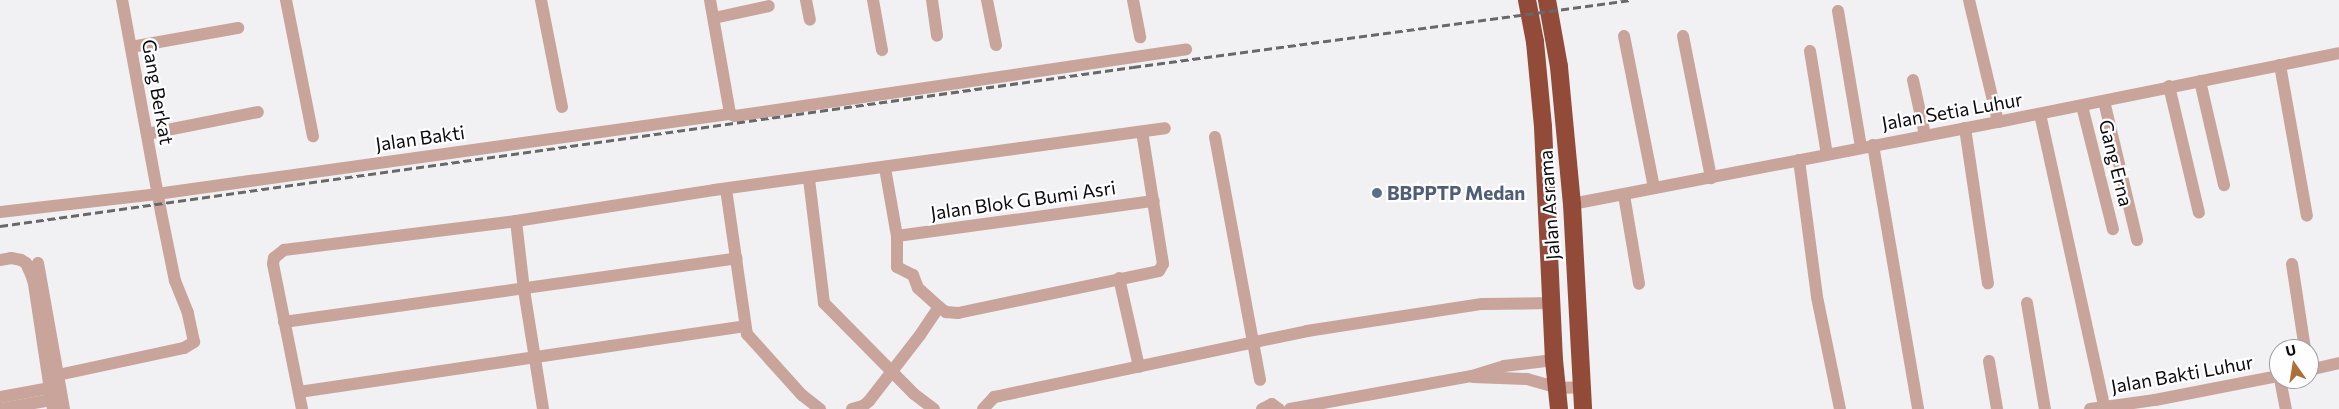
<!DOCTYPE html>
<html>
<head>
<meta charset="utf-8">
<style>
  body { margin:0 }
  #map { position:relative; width:2339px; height:409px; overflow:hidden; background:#f1f0f2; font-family:Commissioner,sans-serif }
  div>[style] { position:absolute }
  .minor>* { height:12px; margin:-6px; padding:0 6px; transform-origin:6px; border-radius:6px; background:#c8a49b }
  .highway>* { height:18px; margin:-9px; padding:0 9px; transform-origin:9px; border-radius:9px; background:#924a39 }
  .rail>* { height:3px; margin-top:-1.5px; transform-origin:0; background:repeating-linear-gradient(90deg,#686869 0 8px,transparent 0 12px) }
  .dots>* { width:14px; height:14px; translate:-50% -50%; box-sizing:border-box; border:2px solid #fefdff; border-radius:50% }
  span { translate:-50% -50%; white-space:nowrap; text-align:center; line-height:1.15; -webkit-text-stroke:4.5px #fefdff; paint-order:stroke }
  .street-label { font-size:19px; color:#0b0b0c }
  .service-label { font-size:19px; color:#4e5e75; font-weight:700 }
  .left { translate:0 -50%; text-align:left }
  .north { position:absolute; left:2269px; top:339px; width:50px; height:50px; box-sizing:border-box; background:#fefdff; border:1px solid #9d9c9e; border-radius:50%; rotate:347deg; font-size:14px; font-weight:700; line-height:20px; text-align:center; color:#0b0b0c }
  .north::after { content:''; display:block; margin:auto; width:18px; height:22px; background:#ae6e37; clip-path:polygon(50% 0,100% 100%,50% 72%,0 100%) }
</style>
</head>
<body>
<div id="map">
  <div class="minor">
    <i style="left:286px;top:0;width:139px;rotate:78.8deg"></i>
    <i style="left:541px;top:0;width:109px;rotate:78.9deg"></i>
    <i style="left:710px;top:0;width:116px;rotate:80deg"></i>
    <i style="left:806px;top:0;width:20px;rotate:79deg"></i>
    <i style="left:873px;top:0;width:51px;rotate:79.8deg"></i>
    <i style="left:932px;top:0;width:36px;rotate:82deg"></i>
    <i style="left:987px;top:0;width:46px;rotate:78.7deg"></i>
    <i style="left:1133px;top:0;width:38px;rotate:79deg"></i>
    <i style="left:1969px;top:0;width:125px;rotate:76.6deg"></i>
    <i style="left:1838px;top:11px;width:138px;rotate:80.4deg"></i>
    <i style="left:714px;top:18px;width:56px;rotate:-12.3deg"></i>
    <i style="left:1624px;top:36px;width:155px;rotate:78.8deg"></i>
    <i style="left:1683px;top:36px;width:145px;rotate:78.8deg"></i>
    <i style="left:131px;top:47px;width:109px;rotate:-10.1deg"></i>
    <i style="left:1810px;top:51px;width:105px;rotate:80.7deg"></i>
    <i style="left:2280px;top:65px;width:153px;rotate:79.9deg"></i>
    <i style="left:1913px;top:80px;width:56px;rotate:77.7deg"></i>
    <i style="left:2200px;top:81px;width:107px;rotate:77deg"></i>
    <i style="left:2169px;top:86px;width:130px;rotate:76.7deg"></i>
    <i style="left:2104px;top:101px;width:143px;rotate:76.6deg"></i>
    <i style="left:2082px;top:106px;width:127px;rotate:75.9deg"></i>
    <i style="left:2040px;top:114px;width:302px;rotate:77.6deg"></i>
    <i style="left:1965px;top:128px;width:157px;rotate:81.6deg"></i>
    <i style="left:147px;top:134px;width:113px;rotate:-11.2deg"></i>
    <i style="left:1215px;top:137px;width:247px;rotate:79.5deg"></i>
    <i style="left:1873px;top:145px;width:268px;rotate:80.3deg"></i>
    <i style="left:1799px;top:160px;width:138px;rotate:82.5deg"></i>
    <i style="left:1817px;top:297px;width:114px;rotate:78.4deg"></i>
    <i style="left:885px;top:168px;width:69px;rotate:80deg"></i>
    <i style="left:897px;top:236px;width:31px;rotate:90deg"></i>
    <i style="left:897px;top:267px;width:18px;rotate:27deg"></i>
    <i style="left:913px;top:275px;width:14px;rotate:69deg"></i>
    <i style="left:918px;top:288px;width:28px;rotate:42deg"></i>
    <i style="left:939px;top:307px;width:9px;rotate:36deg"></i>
    <i style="left:946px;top:312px;width:12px;rotate:5deg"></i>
    <i style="left:958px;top:313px;width:205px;rotate:-11.8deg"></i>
    <i style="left:1159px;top:271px;width:8px;rotate:-60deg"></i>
    <i style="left:1163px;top:264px;width:134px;rotate:-99deg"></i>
    <i style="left:809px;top:179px;width:125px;rotate:83.1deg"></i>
    <i style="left:824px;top:303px;width:128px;rotate:45.3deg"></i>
    <i style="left:914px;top:394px;width:25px;rotate:37deg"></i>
    <i style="left:726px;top:189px;width:147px;rotate:81.8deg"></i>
    <i style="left:747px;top:334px;width:82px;rotate:48deg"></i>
    <i style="left:802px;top:395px;width:23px;rotate:38deg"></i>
    <i style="left:1624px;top:195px;width:90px;rotate:80.4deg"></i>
    <i style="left:1572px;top:204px;width:434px;rotate:-10.9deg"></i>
    <i style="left:1998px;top:122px;width:348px;rotate:-11.4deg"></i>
    <i style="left:0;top:212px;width:158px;rotate:-6.5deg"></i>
    <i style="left:157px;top:194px;width:579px;rotate:-7.95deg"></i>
    <i style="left:730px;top:114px;width:5px;rotate:22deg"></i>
    <i style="left:735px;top:116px;width:456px;rotate:-8.4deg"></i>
    <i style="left:516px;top:221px;width:69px;rotate:83.4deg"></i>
    <i style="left:524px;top:290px;width:121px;rotate:80.9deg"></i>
    <i style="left:897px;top:236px;width:259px;rotate:-7.8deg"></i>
    <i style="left:0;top:260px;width:11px;rotate:-10deg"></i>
    <i style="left:11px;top:258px;width:10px;rotate:11deg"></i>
    <i style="left:21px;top:260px;width:6px;rotate:31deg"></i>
    <i style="left:26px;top:263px;width:12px;rotate:66deg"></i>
    <i style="left:31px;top:274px;width:10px;rotate:73deg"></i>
    <i style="left:34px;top:284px;width:126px;rotate:81.4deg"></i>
    <i style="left:38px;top:263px;width:114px;rotate:79.9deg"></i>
    <i style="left:2292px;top:264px;width:86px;rotate:81.3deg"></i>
    <i style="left:1119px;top:278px;width:91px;rotate:77.3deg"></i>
    <i style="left:2027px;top:303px;width:108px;rotate:80.4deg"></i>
    <i style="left:284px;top:322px;width:457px;rotate:-8deg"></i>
    <i style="left:1989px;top:361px;width:49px;rotate:80.5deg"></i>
    <i style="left:2309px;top:370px;width:31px;rotate:-13deg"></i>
    <i style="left:1473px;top:377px;width:54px;rotate:2.1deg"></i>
    <i style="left:1527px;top:379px;width:32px;rotate:16deg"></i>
    <i style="left:1558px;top:388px;width:23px;rotate:-2deg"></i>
    <i style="left:2280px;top:379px;width:31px;rotate:79deg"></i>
    <i style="left:299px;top:392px;width:451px;rotate:-8.4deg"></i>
    <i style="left:0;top:397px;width:51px;rotate:-10.2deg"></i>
    <i style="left:0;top:409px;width:52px;rotate:-10deg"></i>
    <i style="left:64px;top:409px;width:35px;rotate:-100deg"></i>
    <i style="left:58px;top:375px;width:129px;rotate:-12.1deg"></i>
    <i style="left:184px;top:348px;width:12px;rotate:-31deg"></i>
    <i style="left:194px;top:342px;width:30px;rotate:-102deg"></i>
    <i style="left:188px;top:313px;width:35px;rotate:-112deg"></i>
    <i style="left:175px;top:281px;width:70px;rotate:-101.5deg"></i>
    <i style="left:161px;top:212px;width:216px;rotate:-100.4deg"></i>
    <i style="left:302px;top:409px;width:148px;rotate:-101.3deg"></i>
    <i style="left:273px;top:264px;width:6px;rotate:-81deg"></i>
    <i style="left:274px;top:258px;width:13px;rotate:-39deg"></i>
    <i style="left:284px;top:250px;width:234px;rotate:-7.1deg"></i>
    <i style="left:516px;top:221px;width:200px;rotate:-8.9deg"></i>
    <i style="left:714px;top:190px;width:455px;rotate:-7.8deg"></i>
    <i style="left:852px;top:409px;width:11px;rotate:-15deg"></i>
    <i style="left:863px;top:406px;width:8px;rotate:-40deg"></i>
    <i style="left:869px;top:401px;width:83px;rotate:-52.3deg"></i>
    <i style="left:920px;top:335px;width:34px;rotate:-56deg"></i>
    <i style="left:983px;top:409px;width:16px;rotate:-47deg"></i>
    <i style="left:994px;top:397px;width:5px;rotate:-11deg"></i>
    <i style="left:999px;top:396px;width:315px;rotate:-11.9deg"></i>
    <i style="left:1307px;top:331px;width:177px;rotate:-8.8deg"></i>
    <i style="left:1482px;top:304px;width:70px;rotate:-0.8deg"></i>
    <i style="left:1262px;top:409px;width:11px;rotate:-27deg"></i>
    <i style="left:1272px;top:404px;width:9px;rotate:36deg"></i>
    <i style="left:1290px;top:409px;width:185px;rotate:-10.3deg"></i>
    <i style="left:1472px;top:376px;width:34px;rotate:-17deg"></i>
    <i style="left:1504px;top:366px;width:50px;rotate:-6.8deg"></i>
    <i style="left:2090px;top:409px;width:66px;rotate:-7.9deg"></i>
    <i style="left:2155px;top:400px;width:126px;rotate:-11deg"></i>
  </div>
  <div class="highway">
    <i style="left:1527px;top:0;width:43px;rotate:79.2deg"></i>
    <i style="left:1535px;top:42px;width:85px;rotate:84.6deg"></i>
    <i style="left:1543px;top:127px;width:233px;rotate:87.3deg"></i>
    <i style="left:1554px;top:360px;width:49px;rotate:84.2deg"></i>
    <i style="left:1547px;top:0;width:68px;rotate:79.8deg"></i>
    <i style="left:1559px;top:67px;width:138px;rotate:84.6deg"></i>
    <i style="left:1572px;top:204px;width:205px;rotate:86.9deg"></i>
  </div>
  <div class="rail">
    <i style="left:0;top:226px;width:1144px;rotate:-7.99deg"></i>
    <i style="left:1133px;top:67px;width:502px;rotate:-7.66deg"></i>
  </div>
  <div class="dots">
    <i style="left:1377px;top:193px;background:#5c6f8a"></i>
  </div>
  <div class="street-label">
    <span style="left:158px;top:92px;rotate:80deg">Gang Berkat</span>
    <span style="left:1952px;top:111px;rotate:-10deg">Jalan Setia Luhur</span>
    <span style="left:420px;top:138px;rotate:-8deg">Jalan Bakti</span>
    <span style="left:2116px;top:163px;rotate:76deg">Gang Erna</span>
    <span style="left:1023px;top:200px;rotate:-8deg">Jalan Blok G Bumi Asri</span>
    <span style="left:1549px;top:205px;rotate:-94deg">Jalan Asrama</span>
    <span style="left:2182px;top:374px;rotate:-10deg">Jalan Bakti Luhur</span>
  </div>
  <div class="service-label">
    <span class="left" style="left:1387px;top:193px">BBPPTP Medan</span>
  </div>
  <div class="north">U</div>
</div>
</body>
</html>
